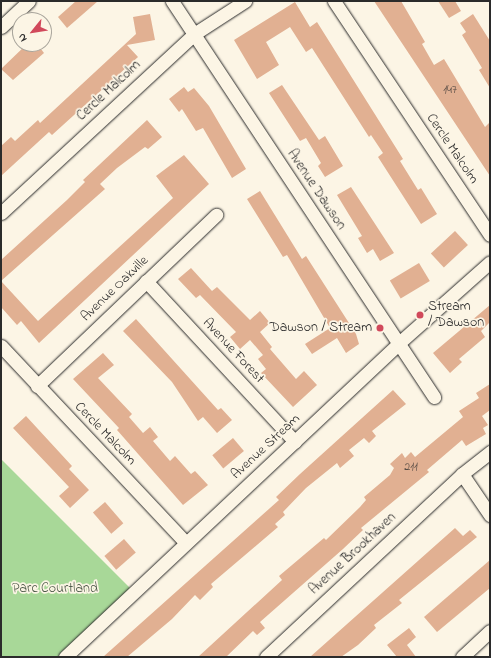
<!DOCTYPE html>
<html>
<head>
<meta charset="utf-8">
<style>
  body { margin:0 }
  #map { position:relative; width:491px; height:658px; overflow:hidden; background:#fcf5e5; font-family:"Indie Flower",sans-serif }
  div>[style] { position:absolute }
  .green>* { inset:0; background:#a8d898 }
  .building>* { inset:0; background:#e1b092; transform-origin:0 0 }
  .roads { filter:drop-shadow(0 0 1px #2b2b2b) drop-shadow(0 0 1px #2b2b2b) }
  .minor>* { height:13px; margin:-6.5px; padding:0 6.5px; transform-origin:6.5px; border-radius:6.5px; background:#fcf5e5 }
  .dots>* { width:11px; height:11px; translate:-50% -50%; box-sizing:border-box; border:2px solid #fcf5e5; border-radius:50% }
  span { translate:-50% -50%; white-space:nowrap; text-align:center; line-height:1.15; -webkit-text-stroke:3.5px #fcf5e5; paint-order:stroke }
  .number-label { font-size:12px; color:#584c45 }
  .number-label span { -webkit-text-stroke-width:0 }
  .street-label { font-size:14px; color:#2b2b2b }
  .poi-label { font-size:14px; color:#2b2b2b }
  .left { translate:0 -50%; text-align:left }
  .right { translate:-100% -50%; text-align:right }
  .park-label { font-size:14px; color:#4a5646 }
  .frame { position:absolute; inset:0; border:2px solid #2b2b2b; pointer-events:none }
  .north { position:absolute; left:12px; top:12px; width:40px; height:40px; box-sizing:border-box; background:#fcf5e5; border:1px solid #a8a49b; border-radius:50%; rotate:240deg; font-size:11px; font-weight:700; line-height:16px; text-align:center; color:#2b2b2b }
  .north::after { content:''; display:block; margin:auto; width:14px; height:18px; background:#d1495b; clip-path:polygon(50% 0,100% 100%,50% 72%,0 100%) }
</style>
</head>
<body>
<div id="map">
  <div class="green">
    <i style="clip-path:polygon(1px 459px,134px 592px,60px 657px,1px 657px)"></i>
  </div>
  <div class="building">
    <i style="clip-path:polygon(76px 1px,98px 1px,67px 28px,58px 17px)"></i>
    <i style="clip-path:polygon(374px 1px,401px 1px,425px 42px,422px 44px,434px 65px,444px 59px,485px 127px,490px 122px,490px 176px)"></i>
    <i style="clip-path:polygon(438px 1px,455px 1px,461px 11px,449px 18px)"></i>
    <i style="clip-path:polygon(295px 2px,310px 27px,317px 22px,403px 159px,400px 161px,418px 190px,421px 188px,437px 214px,421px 224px,378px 157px,383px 153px,371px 135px,369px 137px,312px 48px,306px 52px,290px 27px,266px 42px,279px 65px,257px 79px,234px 40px)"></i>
    <i style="clip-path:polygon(150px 14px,155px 40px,127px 45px,138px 57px,52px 135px,49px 132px,1px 176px,1px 146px,11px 137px,15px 141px,38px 120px,40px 123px,136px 34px,133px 17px)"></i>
    <i style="clip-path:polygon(473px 14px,490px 41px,490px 88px,479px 70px,482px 68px,462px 35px,466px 32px,460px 23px)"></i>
    <i style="clip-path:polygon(27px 44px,46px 44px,41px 49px,44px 53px,13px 80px,1px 69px)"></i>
    <i style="clip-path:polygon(282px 85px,319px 140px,325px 136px,343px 166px,325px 177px,318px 166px,321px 163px,306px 138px,300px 141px,269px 93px)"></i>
    <i style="clip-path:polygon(184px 87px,188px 92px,194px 88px,209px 106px,246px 169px,232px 178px,203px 128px,196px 131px,182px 109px,179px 112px,169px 99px)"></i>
    <i style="clip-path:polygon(147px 120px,162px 137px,148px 149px,145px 147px,117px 168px,100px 184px,105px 189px,1px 281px,38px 321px,173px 198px,156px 176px,184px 155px,209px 184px,39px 343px,21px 321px,17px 325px,1px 307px,1px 260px,67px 200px,85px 182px,83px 180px)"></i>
    <i style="clip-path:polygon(351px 187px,394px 253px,380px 261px,373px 249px,367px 253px,358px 238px,362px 236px,337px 195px)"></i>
    <i style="clip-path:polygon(260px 191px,302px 259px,306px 256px,356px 334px,359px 344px,346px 353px,337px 338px,312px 354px,305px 344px,330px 328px,287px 255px,283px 257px,247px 199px)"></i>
    <i style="left:455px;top:231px;width:19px;height:33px;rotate:47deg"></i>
    <i style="left:419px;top:263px;width:21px;height:34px;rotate:59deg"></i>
    <i style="clip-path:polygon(191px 268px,212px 291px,217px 287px,250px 320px,260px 311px,270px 323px,260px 332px,272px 347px,270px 349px,296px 379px,304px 371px,317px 385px,293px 407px,261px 373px,266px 369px,258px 359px,263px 355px,250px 340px,240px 349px,230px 337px,236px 332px,200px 295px,196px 298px,178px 279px)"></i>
    <i style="clip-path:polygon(490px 305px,490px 322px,481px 331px,485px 337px,459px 359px,462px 362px,450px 373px,433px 353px)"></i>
    <i style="clip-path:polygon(136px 319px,218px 410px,221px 408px,232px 420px,217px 433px,203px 417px,198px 421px,172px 382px,123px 331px)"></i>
    <i style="clip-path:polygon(103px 353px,114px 365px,98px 378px,132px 414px,129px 417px,143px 433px,150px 427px,158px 437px,153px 441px,170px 461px,175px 456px,191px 474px,195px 471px,208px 485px,183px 505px,117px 430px,119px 428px,73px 379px)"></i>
    <i style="clip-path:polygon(490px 384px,490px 410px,482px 416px,488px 425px,483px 428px,486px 434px,466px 446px,462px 440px,427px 470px,429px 472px,361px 528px,363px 530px,343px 549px,260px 622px,265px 628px,257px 635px,253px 631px,226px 657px,198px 657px,282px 580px,279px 576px,324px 538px,326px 540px,360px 507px,366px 500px,364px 497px,390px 475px,394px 468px,390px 464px,402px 453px,405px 458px,411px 452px,415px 457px,463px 417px,459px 411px,479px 398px,476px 393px)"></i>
    <i style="clip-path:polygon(393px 390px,406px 404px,372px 431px,376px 436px,369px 443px,364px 438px,349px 450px,354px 456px,340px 468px,337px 463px,306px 488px,283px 512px,285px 515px,275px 524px,278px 527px,211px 584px,213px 587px,200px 600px,195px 595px,172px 619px,127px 657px,103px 657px,279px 500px,276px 497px,300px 474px)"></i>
    <i style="clip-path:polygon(26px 416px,72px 466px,69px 469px,89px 490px,70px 508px,59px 496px,69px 487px,13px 428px)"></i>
    <i style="left:233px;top:438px;width:17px;height:27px;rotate:50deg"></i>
    <i style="left:105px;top:502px;width:28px;height:16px;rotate:49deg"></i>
    <i style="clip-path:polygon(455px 528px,463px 536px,470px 530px,477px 537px,399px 600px,402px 603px,374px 625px,376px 628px,358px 645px,341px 657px,310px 657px)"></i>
    <i style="left:124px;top:539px;width:18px;height:26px;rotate:49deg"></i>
    <i style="clip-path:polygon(490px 560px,490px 588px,437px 632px,424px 617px)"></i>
    <i style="clip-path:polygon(409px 628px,416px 637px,407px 645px,416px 657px,397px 657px,387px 645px)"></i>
  </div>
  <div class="roads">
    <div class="minor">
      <i style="left:172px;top:1px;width:475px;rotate:56.5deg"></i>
      <i style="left:334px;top:1px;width:281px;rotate:56.3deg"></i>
      <i style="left:1px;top:27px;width:38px;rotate:-43deg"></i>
      <i style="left:1px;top:213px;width:263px;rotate:-42.8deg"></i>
      <i style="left:194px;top:34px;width:61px;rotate:-32.9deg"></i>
      <i style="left:146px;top:281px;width:219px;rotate:47.2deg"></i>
      <i style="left:1px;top:346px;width:270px;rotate:46.8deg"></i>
      <i style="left:37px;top:386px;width:248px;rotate:-43.7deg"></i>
      <i style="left:462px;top:474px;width:50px;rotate:55.7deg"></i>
      <i style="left:65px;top:657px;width:460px;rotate:-43.2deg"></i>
      <i style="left:400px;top:342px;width:120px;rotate:-41.6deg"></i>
      <i style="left:266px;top:657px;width:268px;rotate:-43deg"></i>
      <i style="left:462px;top:474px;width:36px;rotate:-38deg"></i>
      <i style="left:462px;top:657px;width:38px;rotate:-43deg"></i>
    </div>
  </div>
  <div class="dots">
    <i style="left:420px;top:315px;background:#d1495b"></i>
    <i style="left:380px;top:328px;background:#d1495b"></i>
  </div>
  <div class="number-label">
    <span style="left:450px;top:91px">147</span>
    <span style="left:411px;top:468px">211</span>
  </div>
  <div class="street-label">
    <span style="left:109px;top:91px;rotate:-43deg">Cercle Malcolm</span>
    <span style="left:452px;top:149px;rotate:56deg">Cercle Malcolm</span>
    <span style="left:316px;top:190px;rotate:56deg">Avenue Dawson</span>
    <span style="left:115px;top:289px;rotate:-44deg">Avenue Oakville</span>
    <span style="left:233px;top:351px;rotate:47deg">Avenue Forest</span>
    <span style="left:105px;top:434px;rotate:46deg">Cercle Malcolm</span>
    <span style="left:266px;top:447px;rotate:-43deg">Avenue Stream</span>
    <span style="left:353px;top:554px;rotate:-43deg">Avenue Brookhaven</span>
  </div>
  <div class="poi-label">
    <span class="left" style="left:428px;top:315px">Stream<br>/ Dawson</span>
    <span class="right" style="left:372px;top:328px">Dawson / Stream</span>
  </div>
  <div class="park-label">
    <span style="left:55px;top:589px">Parc Courtland</span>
  </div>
  <div class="frame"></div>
  <div class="north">N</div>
</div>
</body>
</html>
